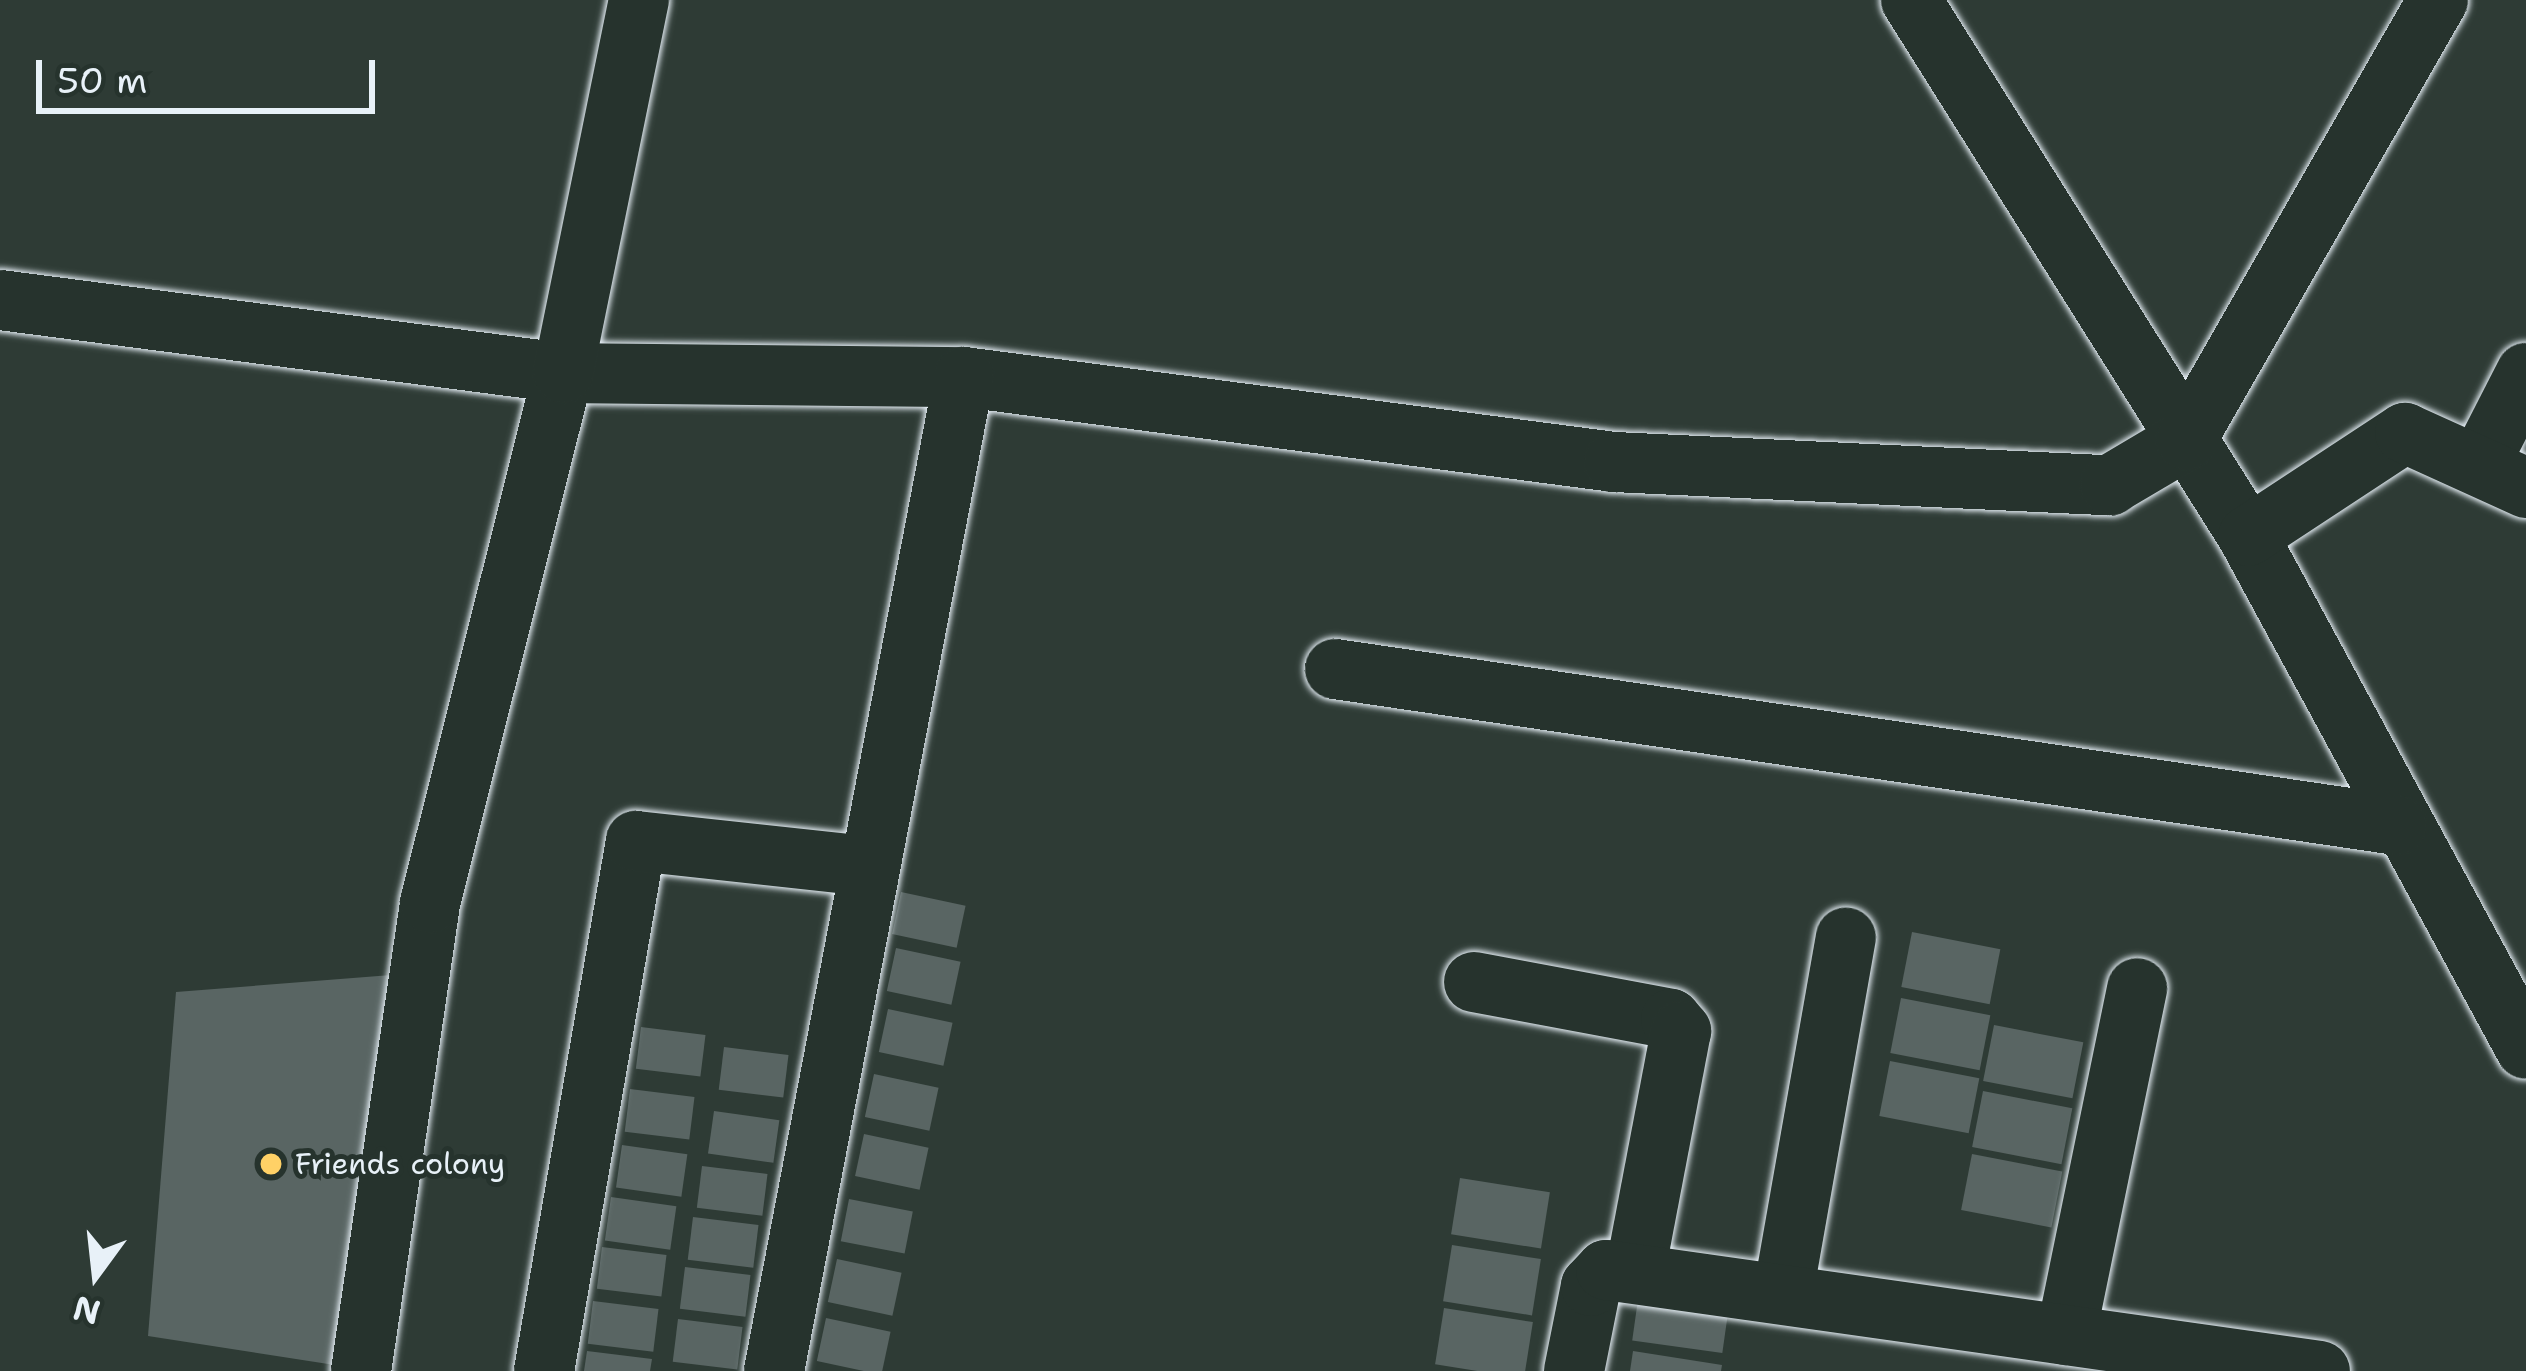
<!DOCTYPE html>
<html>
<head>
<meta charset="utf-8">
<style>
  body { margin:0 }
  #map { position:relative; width:2526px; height:1371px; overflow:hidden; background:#2e3b35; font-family:"Shantell Sans",sans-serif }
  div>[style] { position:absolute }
  .building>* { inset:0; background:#596563; transform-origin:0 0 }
  .roads { filter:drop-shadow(0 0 3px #e8f1f8) drop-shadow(0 0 3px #e8f1f8) }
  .minor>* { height:60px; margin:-30px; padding:0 30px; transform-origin:30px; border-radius:30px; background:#26332d }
  .dots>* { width:33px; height:33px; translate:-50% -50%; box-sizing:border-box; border:6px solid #26332d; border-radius:50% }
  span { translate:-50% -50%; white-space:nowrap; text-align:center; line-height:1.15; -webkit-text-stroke:10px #26332d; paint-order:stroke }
  .poi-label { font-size:30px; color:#e8f1f8 }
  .left { translate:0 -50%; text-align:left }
  .north { position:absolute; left:36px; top:1215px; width:120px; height:120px; -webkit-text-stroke:9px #26332d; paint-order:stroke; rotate:195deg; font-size:33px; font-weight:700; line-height:48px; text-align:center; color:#e8f1f8 }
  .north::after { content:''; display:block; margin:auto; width:42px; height:54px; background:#e8f1f8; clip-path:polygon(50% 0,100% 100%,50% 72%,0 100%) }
  .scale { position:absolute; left:36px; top:60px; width:339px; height:54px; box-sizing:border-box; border:6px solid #e8f1f8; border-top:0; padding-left:15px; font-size:36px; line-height:42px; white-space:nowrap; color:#e8f1f8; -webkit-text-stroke:9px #26332d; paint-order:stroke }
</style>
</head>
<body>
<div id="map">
  <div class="building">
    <i style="left:901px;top:892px;width:66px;height:43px;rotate:12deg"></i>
    <i style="left:1912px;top:932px;width:90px;height:56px;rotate:11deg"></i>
    <i style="left:896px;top:948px;width:66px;height:44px;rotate:12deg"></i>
    <i style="clip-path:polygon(404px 974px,354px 1368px,148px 1336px,176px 992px)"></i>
    <i style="left:1901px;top:998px;width:91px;height:56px;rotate:11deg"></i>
    <i style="left:888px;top:1009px;width:66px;height:44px;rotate:12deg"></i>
    <i style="left:1994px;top:1025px;width:91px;height:57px;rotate:11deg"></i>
    <i style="left:641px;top:1027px;width:65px;height:42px;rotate:7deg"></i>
    <i style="left:724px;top:1047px;width:65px;height:43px;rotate:7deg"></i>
    <i style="left:1890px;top:1061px;width:91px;height:56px;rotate:11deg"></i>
    <i style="left:874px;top:1074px;width:66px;height:44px;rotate:12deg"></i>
    <i style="left:630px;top:1089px;width:65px;height:43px;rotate:7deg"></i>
    <i style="left:1983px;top:1091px;width:91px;height:57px;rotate:11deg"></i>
    <i style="left:714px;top:1111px;width:66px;height:43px;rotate:8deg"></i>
    <i style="left:864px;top:1134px;width:66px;height:43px;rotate:12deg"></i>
    <i style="left:622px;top:1145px;width:66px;height:43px;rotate:8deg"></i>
    <i style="left:1972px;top:1154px;width:92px;height:57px;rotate:11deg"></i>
    <i style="left:702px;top:1166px;width:66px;height:42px;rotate:7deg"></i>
    <i style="left:1460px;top:1178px;width:91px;height:57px;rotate:9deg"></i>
    <i style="left:611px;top:1197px;width:66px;height:44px;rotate:8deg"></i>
    <i style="left:849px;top:1199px;width:65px;height:43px;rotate:11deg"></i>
    <i style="left:693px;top:1217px;width:66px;height:43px;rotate:7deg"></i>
    <i style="left:1452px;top:1245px;width:90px;height:57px;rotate:9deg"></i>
    <i style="left:602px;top:1247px;width:65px;height:42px;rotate:7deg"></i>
    <i style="left:837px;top:1259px;width:66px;height:44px;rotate:12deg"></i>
    <i style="left:685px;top:1267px;width:66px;height:42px;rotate:7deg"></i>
    <i style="left:1640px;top:1285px;width:91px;height:56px;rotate:8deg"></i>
    <i style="left:593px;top:1301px;width:66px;height:43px;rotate:7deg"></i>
    <i style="left:1444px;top:1308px;width:90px;height:57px;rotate:9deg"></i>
    <i style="left:826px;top:1318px;width:66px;height:44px;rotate:12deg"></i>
    <i style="left:678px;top:1319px;width:65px;height:43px;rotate:7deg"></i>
    <i style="clip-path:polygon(587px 1351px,652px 1359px,650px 1371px,584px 1371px)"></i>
    <i style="clip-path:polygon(1633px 1351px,1722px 1365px,1721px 1371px,1630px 1371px)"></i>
  </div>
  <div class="roads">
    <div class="minor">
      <i style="left:1911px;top:0;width:633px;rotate:57.84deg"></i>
      <i style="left:2248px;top:536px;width:583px;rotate:61.55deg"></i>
      <i style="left:0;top:300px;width:568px;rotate:7.39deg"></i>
      <i style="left:563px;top:373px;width:401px;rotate:0.6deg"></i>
      <i style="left:964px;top:377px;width:656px;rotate:7.45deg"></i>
      <i style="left:1614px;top:462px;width:497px;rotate:2.7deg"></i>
      <i style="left:2110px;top:485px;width:88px;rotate:-30.6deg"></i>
      <i style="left:2186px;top:440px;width:507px;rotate:-60.2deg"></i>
      <i style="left:2481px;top:461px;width:99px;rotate:-62.9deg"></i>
      <i style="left:2248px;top:536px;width:188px;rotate:-33.3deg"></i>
      <i style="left:2405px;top:433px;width:133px;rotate:24.4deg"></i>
      <i style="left:1335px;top:669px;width:1073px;rotate:8.36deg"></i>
      <i style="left:1474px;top:982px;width:200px;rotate:10.6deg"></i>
      <i style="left:1671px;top:1019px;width:16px;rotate:50deg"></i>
      <i style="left:1681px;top:1031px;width:246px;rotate:100.8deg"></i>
      <i style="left:1783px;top:1294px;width:362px;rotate:-80deg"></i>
      <i style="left:2066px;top:1335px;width:354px;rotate:-78.4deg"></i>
      <i style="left:361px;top:1371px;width:473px;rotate:-81.6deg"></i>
      <i style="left:430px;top:903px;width:546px;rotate:-75.91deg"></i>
      <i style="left:563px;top:373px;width:381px;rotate:-78.5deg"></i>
      <i style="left:544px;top:1371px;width:538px;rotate:-80.15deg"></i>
      <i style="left:636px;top:841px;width:231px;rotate:6.2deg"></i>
      <i style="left:774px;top:1371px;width:1012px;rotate:-79.18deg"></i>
      <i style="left:1574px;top:1371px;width:87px;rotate:-78.7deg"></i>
      <i style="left:1591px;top:1286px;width:22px;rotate:-47deg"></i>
      <i style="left:1606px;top:1270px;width:721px;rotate:8.05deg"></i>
    </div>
  </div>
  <div class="dots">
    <i style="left:271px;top:1164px;background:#ffd166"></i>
  </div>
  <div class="poi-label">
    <span class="left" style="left:295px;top:1164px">Friends colony</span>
  </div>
  <div class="north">N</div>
  <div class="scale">50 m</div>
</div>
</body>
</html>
